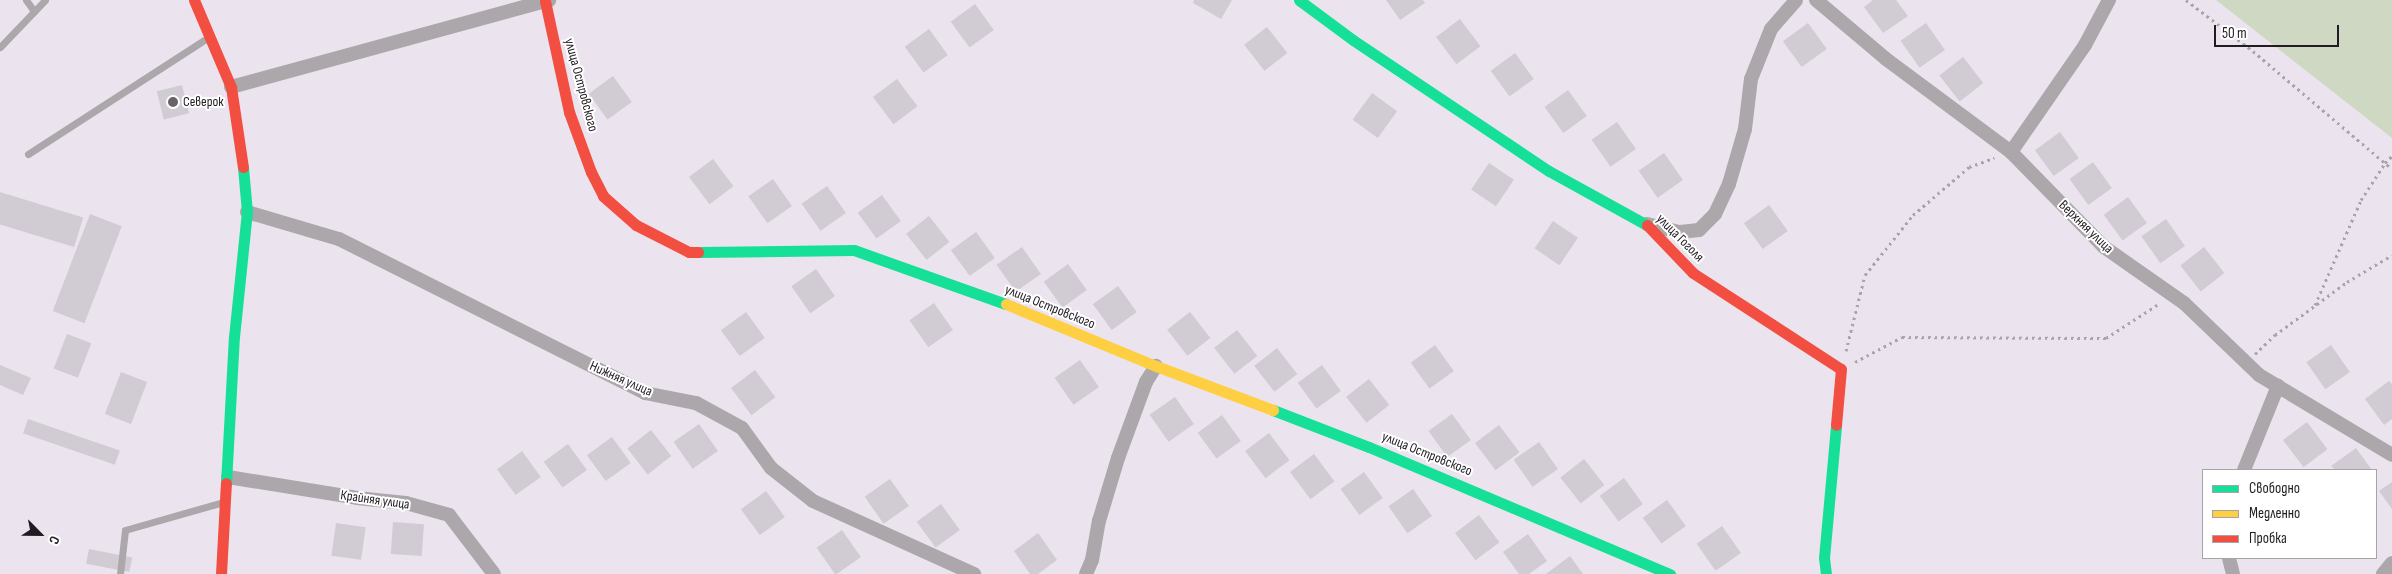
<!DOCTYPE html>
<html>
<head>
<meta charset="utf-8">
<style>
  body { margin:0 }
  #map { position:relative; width:2392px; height:574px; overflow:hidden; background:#ebe4ee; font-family:"Sofia Sans Condensed",sans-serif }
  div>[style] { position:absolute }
  .green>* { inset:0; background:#ced8c2 }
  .building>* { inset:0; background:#d1cbd3; transform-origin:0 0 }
  .path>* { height:3px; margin-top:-1.5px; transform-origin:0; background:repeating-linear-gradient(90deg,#a9a4a7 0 2.5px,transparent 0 6.5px) }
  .lane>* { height:7px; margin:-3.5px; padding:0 3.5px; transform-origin:3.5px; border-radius:3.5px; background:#aba7aa }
  .street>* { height:14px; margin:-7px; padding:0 7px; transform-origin:7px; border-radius:7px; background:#aba7aa }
  .fast>* { height:11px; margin:-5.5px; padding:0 5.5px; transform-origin:5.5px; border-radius:5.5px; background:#16e098 }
  .slow>* { height:11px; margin:-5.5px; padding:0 5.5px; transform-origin:5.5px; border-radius:5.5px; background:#ffcf43 }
  .jam>* { height:11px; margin:-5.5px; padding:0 5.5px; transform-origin:5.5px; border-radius:5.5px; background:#f24e42 }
  .dots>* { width:14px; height:14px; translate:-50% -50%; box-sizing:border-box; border:2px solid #fff; border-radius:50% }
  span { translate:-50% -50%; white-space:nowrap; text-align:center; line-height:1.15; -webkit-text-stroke:4px #fff; paint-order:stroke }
  .street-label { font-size:14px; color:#211c22 }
  .poi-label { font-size:14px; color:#211c22 }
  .left { translate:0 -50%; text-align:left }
  .legend { position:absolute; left:2202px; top:469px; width:175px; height:90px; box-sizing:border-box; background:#fff; border:1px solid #a6a4a7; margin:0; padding:6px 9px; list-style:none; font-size:15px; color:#211c22 }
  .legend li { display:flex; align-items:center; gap:10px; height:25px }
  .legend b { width:25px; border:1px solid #a6a4a7 }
  .north { position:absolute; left:15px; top:509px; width:50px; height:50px; -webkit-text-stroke:4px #fff; paint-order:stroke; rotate:113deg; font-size:14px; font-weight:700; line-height:20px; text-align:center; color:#211c22 }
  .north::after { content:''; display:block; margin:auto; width:18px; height:22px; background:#211c22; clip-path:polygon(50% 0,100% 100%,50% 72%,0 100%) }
  .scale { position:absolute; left:2214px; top:25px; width:125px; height:22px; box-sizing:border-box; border:2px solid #211c22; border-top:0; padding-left:6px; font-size:15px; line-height:18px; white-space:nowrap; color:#211c22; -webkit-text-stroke:4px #fff; paint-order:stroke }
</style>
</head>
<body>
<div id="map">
  <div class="green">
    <i style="clip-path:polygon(2216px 0,2392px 0,2392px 138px)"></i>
  </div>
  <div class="building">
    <i style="clip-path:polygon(1194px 0,1232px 0,1221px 19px,1193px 3px)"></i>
    <i style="clip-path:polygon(1386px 0,1423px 0,1425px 3px,1400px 20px)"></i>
    <i style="clip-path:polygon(1873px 0,1896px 0,1908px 16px,1883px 33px,1864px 7px)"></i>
    <i style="left:975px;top:4px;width:32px;height:30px;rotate:54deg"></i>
    <i style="left:1460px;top:19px;width:34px;height:30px;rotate:53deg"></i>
    <i style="left:1808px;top:23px;width:32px;height:31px;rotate:54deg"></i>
    <i style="left:1926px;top:23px;width:33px;height:31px;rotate:55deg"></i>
    <i style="left:1267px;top:27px;width:33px;height:29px;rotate:52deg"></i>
    <i style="left:929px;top:29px;width:32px;height:30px;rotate:54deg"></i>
    <i style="left:1515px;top:53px;width:32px;height:30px;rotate:54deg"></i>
    <i style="left:1963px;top:57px;width:33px;height:30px;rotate:52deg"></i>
    <i style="left:613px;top:76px;width:32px;height:30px;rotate:54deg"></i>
    <i style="left:897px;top:79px;width:34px;height:30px;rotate:53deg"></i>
    <i style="left:182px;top:85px;width:29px;height:26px;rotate:76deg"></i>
    <i style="left:1568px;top:90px;width:32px;height:29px;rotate:54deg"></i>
    <i style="left:1372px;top:93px;width:31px;height:33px;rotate:36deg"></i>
    <i style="left:1617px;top:122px;width:33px;height:31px;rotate:55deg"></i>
    <i style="left:2060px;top:132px;width:32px;height:31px;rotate:54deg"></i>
    <i style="left:1664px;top:153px;width:33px;height:31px;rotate:55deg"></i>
    <i style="left:713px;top:159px;width:34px;height:30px;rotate:53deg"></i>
    <i style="left:2093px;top:162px;width:32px;height:29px;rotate:54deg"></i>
    <i style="left:1489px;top:163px;width:30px;height:32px;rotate:34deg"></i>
    <i style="left:773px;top:179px;width:33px;height:30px;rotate:55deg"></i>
    <i style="left:827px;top:186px;width:33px;height:31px;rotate:55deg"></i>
    <i style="left:0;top:192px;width:87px;height:31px;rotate:17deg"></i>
    <i style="left:882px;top:195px;width:32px;height:30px;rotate:54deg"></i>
    <i style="left:2128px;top:197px;width:32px;height:30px;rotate:54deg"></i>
    <i style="left:1769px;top:205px;width:32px;height:31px;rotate:54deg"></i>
    <i style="left:90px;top:214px;width:34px;height:104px;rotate:21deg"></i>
    <i style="left:929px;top:216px;width:33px;height:29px;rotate:52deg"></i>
    <i style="left:2166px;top:219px;width:33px;height:30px;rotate:55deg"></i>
    <i style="left:1553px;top:221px;width:30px;height:33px;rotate:34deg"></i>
    <i style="left:976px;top:232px;width:32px;height:31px;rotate:54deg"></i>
    <i style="left:1022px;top:247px;width:33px;height:31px;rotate:55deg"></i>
    <i style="left:2204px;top:247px;width:33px;height:30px;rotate:52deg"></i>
    <i style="left:1068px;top:264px;width:32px;height:30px;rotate:54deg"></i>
    <i style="left:816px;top:269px;width:33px;height:30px;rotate:55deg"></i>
    <i style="left:1118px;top:286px;width:32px;height:31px;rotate:54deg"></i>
    <i style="left:934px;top:303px;width:33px;height:30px;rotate:55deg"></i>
    <i style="left:746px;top:312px;width:32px;height:31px;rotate:54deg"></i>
    <i style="left:1190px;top:312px;width:33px;height:29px;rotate:52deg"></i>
    <i style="left:1237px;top:330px;width:33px;height:29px;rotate:52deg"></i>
    <i style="left:67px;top:334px;width:26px;height:37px;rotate:21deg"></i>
    <i style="left:1435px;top:345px;width:32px;height:30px;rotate:54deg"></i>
    <i style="left:2331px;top:345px;width:33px;height:30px;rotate:55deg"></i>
    <i style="left:1277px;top:348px;width:33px;height:29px;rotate:52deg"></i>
    <i style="left:1080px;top:360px;width:33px;height:31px;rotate:55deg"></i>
    <i style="clip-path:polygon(0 365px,31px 378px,23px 395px,0 385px)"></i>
    <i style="left:1322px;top:365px;width:32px;height:30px;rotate:54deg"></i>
    <i style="left:755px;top:370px;width:34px;height:30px;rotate:53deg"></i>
    <i style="left:121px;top:372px;width:28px;height:45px;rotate:21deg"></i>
    <i style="left:1369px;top:379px;width:33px;height:29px;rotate:52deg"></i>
    <i style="clip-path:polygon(2389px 381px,2392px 384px,2392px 419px,2384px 425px,2365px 399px)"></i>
    <i style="left:1175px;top:397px;width:33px;height:31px;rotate:55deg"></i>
    <i style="left:1452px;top:414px;width:32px;height:29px;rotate:54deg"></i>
    <i style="left:1222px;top:415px;width:32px;height:30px;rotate:54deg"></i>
    <i style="left:28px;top:419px;width:97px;height:15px;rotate:19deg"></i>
    <i style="left:2307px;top:422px;width:34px;height:30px;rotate:53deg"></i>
    <i style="left:699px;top:424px;width:33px;height:31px;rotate:55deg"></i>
    <i style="left:1499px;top:425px;width:34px;height:30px;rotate:53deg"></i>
    <i style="left:651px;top:430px;width:33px;height:30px;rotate:52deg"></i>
    <i style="left:1269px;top:433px;width:34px;height:30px;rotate:53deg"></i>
    <i style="left:612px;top:437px;width:32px;height:31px;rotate:54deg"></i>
    <i style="left:1539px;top:442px;width:33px;height:31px;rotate:55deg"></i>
    <i style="left:568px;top:444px;width:32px;height:30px;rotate:54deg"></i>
    <i style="clip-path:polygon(2356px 448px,2372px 470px,2335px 470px,2331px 466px)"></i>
    <i style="left:522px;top:451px;width:32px;height:31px;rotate:54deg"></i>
    <i style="left:1314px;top:454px;width:34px;height:30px;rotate:53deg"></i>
    <i style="left:1584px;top:459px;width:33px;height:30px;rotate:52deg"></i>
    <i style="left:1364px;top:472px;width:32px;height:29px;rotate:54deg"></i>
    <i style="left:1624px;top:478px;width:32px;height:30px;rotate:54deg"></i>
    <i style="left:890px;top:479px;width:33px;height:31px;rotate:55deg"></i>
    <i style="clip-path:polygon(2392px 482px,2392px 509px,2379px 491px)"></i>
    <i style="left:1413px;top:489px;width:33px;height:30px;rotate:55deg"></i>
    <i style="left:766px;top:491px;width:32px;height:31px;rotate:54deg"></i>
    <i style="left:1667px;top:500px;width:32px;height:30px;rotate:54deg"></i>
    <i style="left:941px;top:504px;width:32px;height:30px;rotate:54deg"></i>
    <i style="left:1479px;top:515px;width:34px;height:30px;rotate:53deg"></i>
    <i style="left:393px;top:522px;width:31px;height:32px;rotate:4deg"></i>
    <i style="left:336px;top:523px;width:30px;height:33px;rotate:8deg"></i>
    <i style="left:1722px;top:526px;width:33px;height:31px;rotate:55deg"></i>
    <i style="left:842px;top:530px;width:33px;height:31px;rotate:55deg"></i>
    <i style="clip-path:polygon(1038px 533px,1057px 560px,1038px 574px,1030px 574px,1014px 551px)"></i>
    <i style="clip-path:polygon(1528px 534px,1547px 561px,1529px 574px,1519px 574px,1503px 552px)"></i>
    <i style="left:89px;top:549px;width:44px;height:15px;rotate:11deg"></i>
    <i style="clip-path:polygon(1570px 556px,1583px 574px,1546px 574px)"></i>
  </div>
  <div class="path">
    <i style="left:2186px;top:0;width:84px;rotate:37.3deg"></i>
    <i style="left:2253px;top:51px;width:182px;rotate:40.3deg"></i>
    <i style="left:2315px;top:305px;width:115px;rotate:-66.3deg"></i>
    <i style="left:2361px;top:200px;width:44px;rotate:-57deg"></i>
    <i style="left:2385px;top:163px;width:10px;rotate:-45deg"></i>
    <i style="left:1846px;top:351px;width:78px;rotate:-76deg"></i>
    <i style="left:1865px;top:275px;width:77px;rotate:-51.3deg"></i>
    <i style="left:1913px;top:215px;width:74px;rotate:-40.6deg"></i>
    <i style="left:1969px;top:167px;width:27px;rotate:-20deg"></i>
    <i style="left:2255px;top:354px;width:28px;rotate:-44deg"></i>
    <i style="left:2275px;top:335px;width:89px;rotate:-36.4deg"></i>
    <i style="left:2347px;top:282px;width:52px;rotate:-31deg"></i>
    <i style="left:1855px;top:362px;width:53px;rotate:-28deg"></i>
    <i style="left:1902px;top:337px;width:204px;rotate:0.3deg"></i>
    <i style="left:2106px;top:338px;width:64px;rotate:-32.9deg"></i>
  </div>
  <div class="lane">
    <i style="left:26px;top:0;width:14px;rotate:54deg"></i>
    <i style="left:0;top:47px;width:65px;rotate:-46.2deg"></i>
    <i style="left:28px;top:154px;width:213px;rotate:-32.9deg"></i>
    <i style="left:120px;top:574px;width:44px;rotate:-83.5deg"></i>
    <i style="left:125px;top:530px;width:102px;rotate:-15.9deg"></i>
  </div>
  <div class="street">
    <i style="left:1816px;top:0;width:92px;rotate:40.1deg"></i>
    <i style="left:1886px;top:59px;width:156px;rotate:36.6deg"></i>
    <i style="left:2011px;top:152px;width:133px;rotate:45.6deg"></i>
    <i style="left:2104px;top:247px;width:98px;rotate:35deg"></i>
    <i style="left:2184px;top:303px;width:104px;rotate:43.8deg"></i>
    <i style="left:2259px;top:375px;width:155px;rotate:31deg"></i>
    <i style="left:231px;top:87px;width:330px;rotate:-15.3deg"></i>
    <i style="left:2011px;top:152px;width:130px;rotate:-55.3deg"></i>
    <i style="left:2085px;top:45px;width:51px;rotate:-61.9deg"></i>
    <i style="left:247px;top:212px;width:96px;rotate:16.4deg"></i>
    <i style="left:339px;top:239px;width:343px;rotate:26.7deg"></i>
    <i style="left:645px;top:393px;width:52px;rotate:11.1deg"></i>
    <i style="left:696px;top:403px;width:52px;rotate:28.5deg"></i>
    <i style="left:742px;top:428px;width:49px;rotate:54.1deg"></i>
    <i style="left:771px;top:468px;width:53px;rotate:38.2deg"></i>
    <i style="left:813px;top:501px;width:177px;rotate:24.4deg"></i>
    <i style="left:1647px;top:224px;width:34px;rotate:14deg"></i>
    <i style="left:1680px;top:232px;width:19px;rotate:-6deg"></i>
    <i style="left:1699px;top:230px;width:23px;rotate:-45deg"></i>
    <i style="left:1715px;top:214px;width:33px;rotate:-65deg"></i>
    <i style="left:1729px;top:184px;width:57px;rotate:-73.8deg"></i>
    <i style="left:1745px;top:129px;width:50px;rotate:-83.2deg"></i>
    <i style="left:1751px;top:79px;width:54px;rotate:-68.2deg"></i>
    <i style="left:1771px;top:29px;width:38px;rotate:-49deg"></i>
    <i style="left:2244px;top:470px;width:91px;rotate:-68deg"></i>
    <i style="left:228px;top:477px;width:131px;rotate:9.2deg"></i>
    <i style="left:357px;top:498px;width:49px;rotate:5.8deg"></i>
    <i style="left:406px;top:503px;width:45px;rotate:15.6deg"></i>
    <i style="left:449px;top:515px;width:74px;rotate:52.7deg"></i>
    <i style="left:2229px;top:558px;width:16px;rotate:76deg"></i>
    <i style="left:1086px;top:574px;width:15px;rotate:-67deg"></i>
    <i style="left:1092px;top:560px;width:40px;rotate:-80deg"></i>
    <i style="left:1099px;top:521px;width:66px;rotate:-73.2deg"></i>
    <i style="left:1118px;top:458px;width:81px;rotate:-69.8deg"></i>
    <i style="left:1146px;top:382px;width:19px;rotate:-58deg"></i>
    <i style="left:2383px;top:574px;width:14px;rotate:-51deg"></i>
  </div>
  <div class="fast">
    <i style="left:1299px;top:0;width:67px;rotate:36.5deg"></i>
    <i style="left:1353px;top:40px;width:236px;rotate:33.8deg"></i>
    <i style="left:1549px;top:171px;width:112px;rotate:28.9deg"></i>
    <i style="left:698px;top:252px;width:156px;rotate:-0.7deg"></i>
    <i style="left:854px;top:250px;width:161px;rotate:19.6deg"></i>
    <i style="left:1273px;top:410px;width:103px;rotate:21.1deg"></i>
    <i style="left:1369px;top:447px;width:327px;rotate:22.9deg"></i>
    <i style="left:226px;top:483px;width:146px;rotate:-86.9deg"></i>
    <i style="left:234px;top:337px;width:126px;rotate:-84.1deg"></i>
    <i style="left:247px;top:212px;width:45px;rotate:-95.1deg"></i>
    <i style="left:1826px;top:574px;width:16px;rotate:-97deg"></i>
    <i style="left:1824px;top:558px;width:134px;rotate:-84.8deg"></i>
  </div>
  <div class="slow">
    <i style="left:1006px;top:304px;width:162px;rotate:22.5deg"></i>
    <i style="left:1156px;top:366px;width:125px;rotate:20.6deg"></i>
  </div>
  <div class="jam">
    <i style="left:194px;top:0;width:95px;rotate:67deg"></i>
    <i style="left:231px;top:87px;width:81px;rotate:81.5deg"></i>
    <i style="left:545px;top:1px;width:114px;rotate:77.8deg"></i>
    <i style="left:569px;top:112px;width:64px;rotate:69.9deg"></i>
    <i style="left:591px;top:172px;width:27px;rotate:63deg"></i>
    <i style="left:603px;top:196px;width:44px;rotate:41.3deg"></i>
    <i style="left:636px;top:225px;width:59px;rotate:27deg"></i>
    <i style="left:689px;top:252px;width:9px"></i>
    <i style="left:1647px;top:225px;width:66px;rotate:46.2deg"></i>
    <i style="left:1693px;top:273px;width:176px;rotate:33deg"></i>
    <i style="left:1841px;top:369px;width:56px;rotate:95.1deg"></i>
    <i style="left:221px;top:574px;width:91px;rotate:-86.9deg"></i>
  </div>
  <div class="dots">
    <i style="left:173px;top:102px;background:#686269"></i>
  </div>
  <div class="street-label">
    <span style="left:581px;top:85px;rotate:75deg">улица Островского</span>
    <span style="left:2086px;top:227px;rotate:44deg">Верхняя улица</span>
    <span style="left:1680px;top:238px;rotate:45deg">улица Гоголя</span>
    <span style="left:1050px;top:307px;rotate:22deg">улица Островского</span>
    <span style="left:621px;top:379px;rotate:24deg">Нижняя улица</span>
    <span style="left:1427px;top:454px;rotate:22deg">улица Островского</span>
    <span style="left:375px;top:500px;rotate:8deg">Крайняя улица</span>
  </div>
  <div class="poi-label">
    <span class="left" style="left:183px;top:102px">Северок</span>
  </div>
  <ul class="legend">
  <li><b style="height:6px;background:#16e098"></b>Свободно</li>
  <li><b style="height:6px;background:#ffcf43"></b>Медленно</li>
  <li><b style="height:6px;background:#f24e42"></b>Пробка</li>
  </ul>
  <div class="north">С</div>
  <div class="scale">50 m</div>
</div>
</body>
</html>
